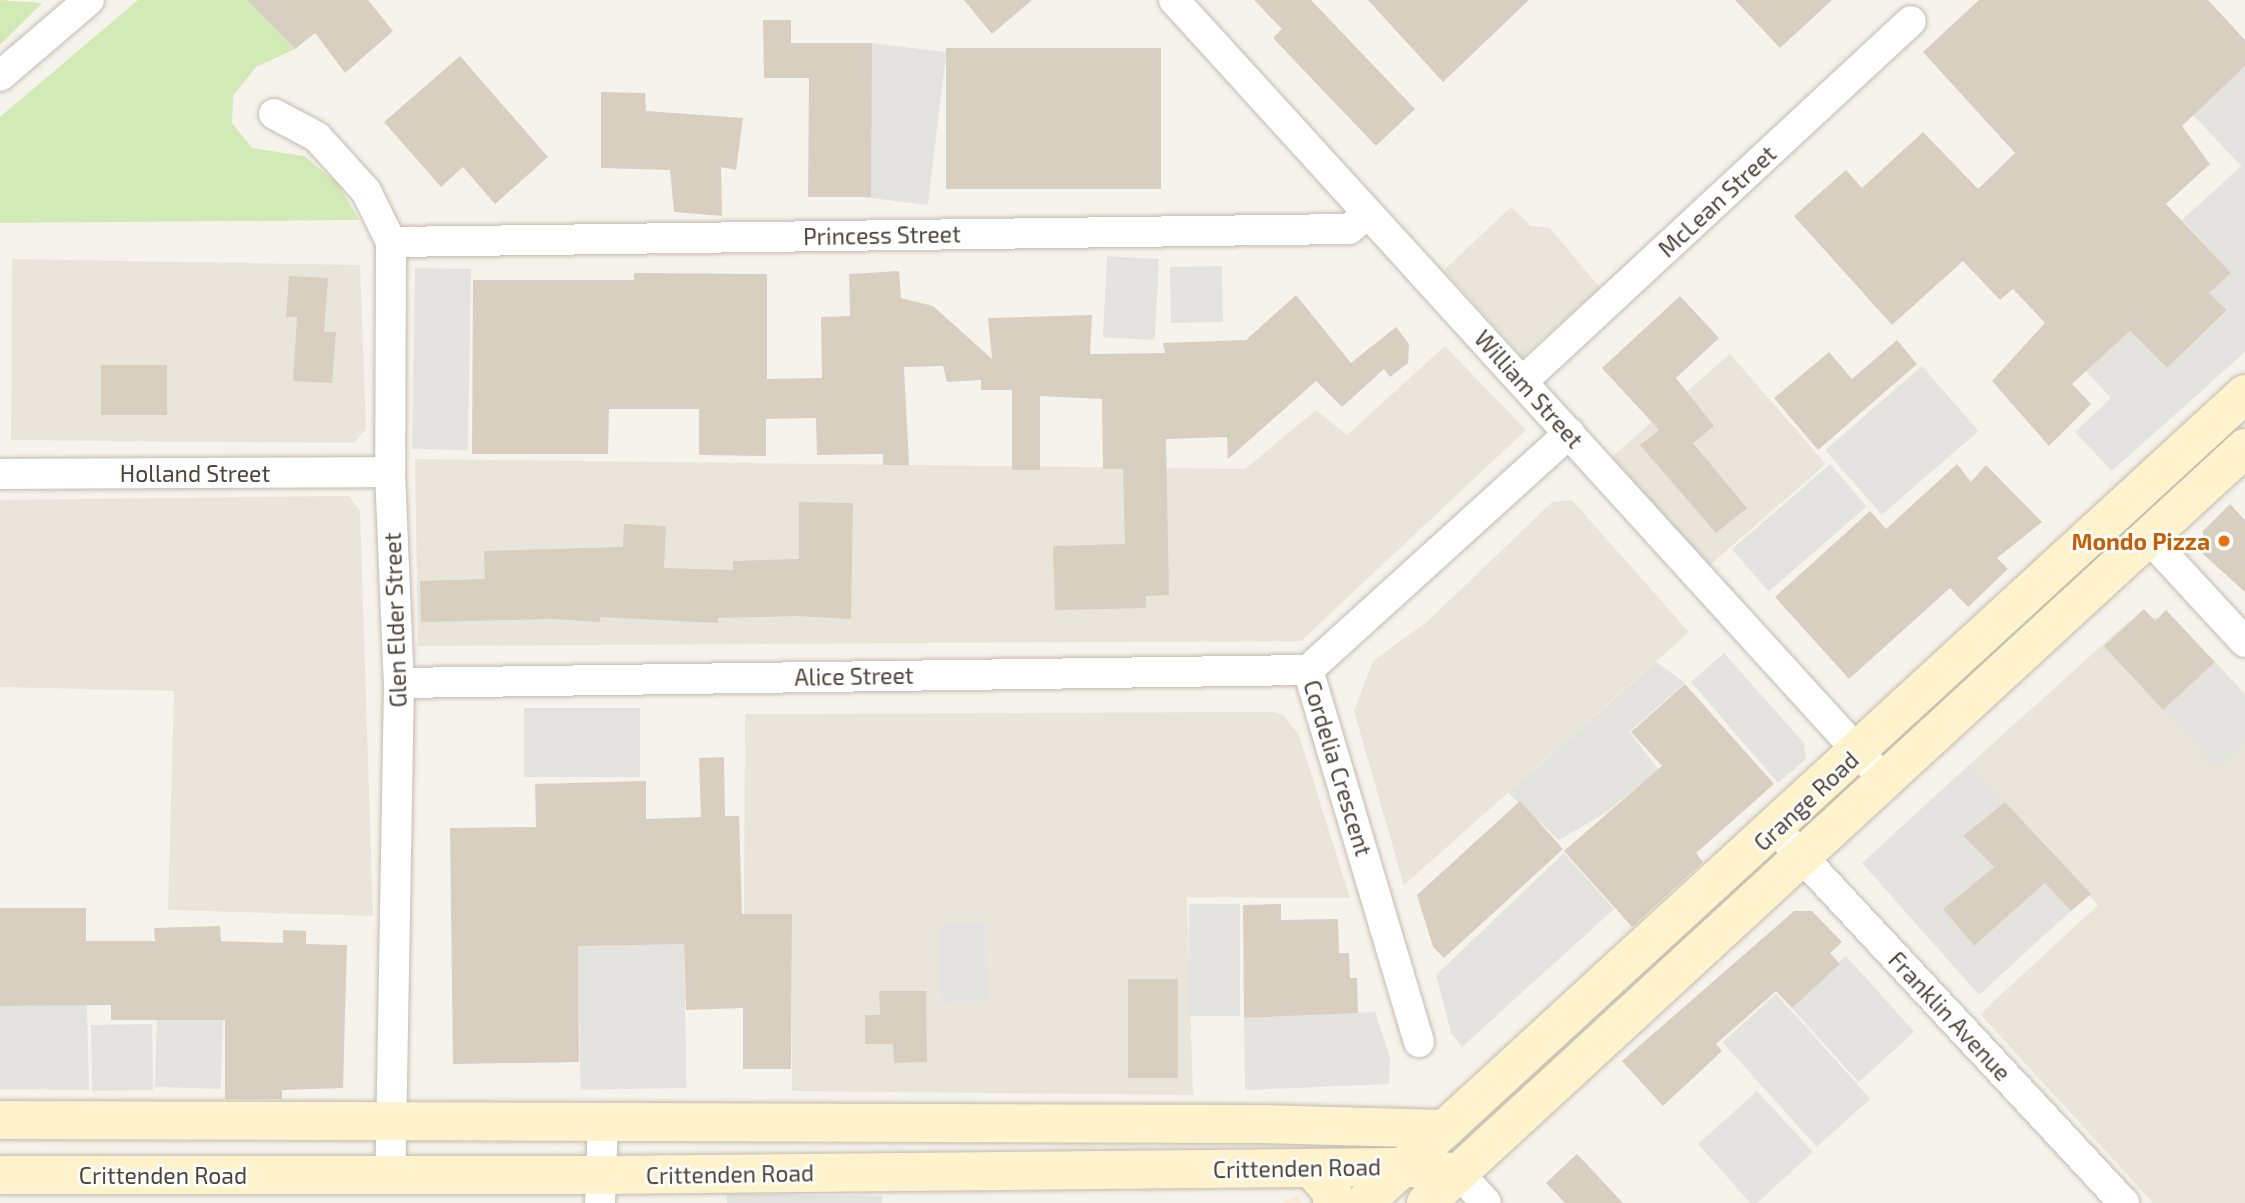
<!DOCTYPE html>
<html>
<head>
<meta charset="utf-8">
<style>
  body { margin:0 }
  #map { position:relative; width:2245px; height:1203px; overflow:hidden; background:#f6f3ec; font-family:"Exo 2",sans-serif }
  div>[style] { position:absolute }
  .residential>* { inset:0; background:#eae5da; transform-origin:0 0 }
  .commercial>* { inset:0; background:#f7ead8; transform-origin:0 0 }
  .green>* { inset:0; background:#d2eab5 }
  .parking>* { inset:0; background:#e5e3e0; transform-origin:0 0 }
  .building>* { inset:0; background:#d8cfc1; transform-origin:0 0 }
  .roads { filter:drop-shadow(0 0 2px #c2bbae) drop-shadow(0 0 2px #c2bbae) }
  .street>* { height:30px; margin:-15px; padding:0 15px; transform-origin:15px; border-radius:15px; background:#fff }
  .secondary>* { height:38px; margin:-19px; padding:0 19px; transform-origin:19px; border-radius:19px; background:#fff3cd }
  .dots>* { width:19px; height:19px; translate:-50% -50%; box-sizing:border-box; border:4px solid #fff; border-radius:50% }
  span { translate:-50% -50%; white-space:nowrap; text-align:center; line-height:1.15; -webkit-text-stroke:5px #fff; paint-order:stroke }
  .street-label { font-size:23px; color:#4b4439 }
  .food-label { font-size:23px; color:#c56008; font-weight:700 }
  .right { translate:-100% -50%; text-align:right }
</style>
</head>
<body>
<div id="map">
  <div class="residential">
    <i style="clip-path:polygon(1511px 207px,1531px 226px,1550px 228px,1600px 288px,1522px 357px,1444px 270px)"></i>
    <i style="clip-path:polygon(12px 259px,360px 265px,366px 429px,354px 443px,11px 440px)"></i>
    <i style="clip-path:polygon(1445px 346px,1526px 430px,1301px 641px,418px 646px,415px 459px,1245px 469px,1316px 410px,1347px 435px)"></i>
    <i style="left:1730px;top:354px;width:146px;height:159px;rotate:49deg"></i>
    <i style="clip-path:polygon(349px 496px,360px 511px,373px 916px,168px 910px,174px 691px,0 687px,0 500px)"></i>
    <i style="clip-path:polygon(1572px 500px,1689px 632px,1404px 885px,1354px 711px,1373px 661px,1428px 621px,1552px 502px)"></i>
    <i style="clip-path:polygon(2157px 617px,2245px 713px,2245px 1203px,2153px 1203px,1980px 1014px,2098px 905px,1970px 764px,2129px 621px)"></i>
    <i style="clip-path:polygon(1274px 712px,1283px 715px,1299px 735px,1350px 898px,1187px 897px,1193px 1095px,792px 1091px,792px 914px,744px 914px,745px 714px)"></i>
  </div>
  <div class="commercial">
    <i style="left:1298px;top:1195px;width:9px;height:337px;rotate:63deg"></i>
  </div>
  <div class="green">
    <i style="clip-path:polygon(0 0,42px 3px,0 45px)"></i>
    <i style="clip-path:polygon(138px 0,247px 0,295px 49px,256px 67px,233px 96px,232px 123px,252px 148px,304px 156px,338px 184px,359px 220px,0 223px,0 117px)"></i>
  </div>
  <div class="parking">
    <i style="left:872px;top:43px;width:75px;height:154px;rotate:7deg"></i>
    <i style="clip-path:polygon(2245px 66px,2245px 352px,2112px 471px,2075px 432px,2111px 398px,2086px 371px,2130px 331px,2167px 368px,2227px 310px,2209px 293px,2231px 273px,2182px 220px,2241px 166px,2193px 115px)"></i>
    <i style="left:1159px;top:259px;width:81px;height:52px;rotate:93deg"></i>
    <i style="left:1222px;top:266px;width:56px;height:52px;rotate:89deg"></i>
    <i style="left:471px;top:269px;width:181px;height:56px;rotate:91deg"></i>
    <i style="left:1922px;top:366px;width:86px;height:128px;rotate:49deg"></i>
    <i style="left:1830px;top:464px;width:56px;height:130px;rotate:49deg"></i>
    <i style="clip-path:polygon(1724px 653px,1804px 743px,1806px 759px,1778px 783px,1691px 682px)"></i>
    <i style="clip-path:polygon(1656px 662px,1685px 683px,1629px 732px,1659px 770px,1605px 813px,1559px 840px,1508px 793px)"></i>
    <i style="clip-path:polygon(2215px 662px,2245px 694px,2245px 742px,2217px 769px,2163px 710px)"></i>
    <i style="left:524px;top:708px;width:116px;height:69px"></i>
    <i style="clip-path:polygon(1970px 764px,2005px 802px,1963px 836px,1994px 867px,1943px 909px,1974px 946px,2045px 883px,2071px 911px,1979px 995px,1862px 863px)"></i>
    <i style="clip-path:polygon(1564px 853px,1614px 909px,1462px 1047px,1451px 1033px,1436px 975px)"></i>
    <i style="left:1240px;top:904px;width:112px;height:51px;rotate:90deg"></i>
    <i style="left:986px;top:923px;width:79px;height:46px;rotate:89deg"></i>
    <i style="left:684px;top:942px;width:146px;height:106px;rotate:89deg"></i>
    <i style="left:1846px;top:956px;width:102px;height:75px;rotate:48deg"></i>
    <i style="clip-path:polygon(36px 980px,87px 1005px,89px 1090px,0 1089px,0 1006px,36px 1006px)"></i>
    <i style="left:1776px;top:994px;width:141px;height:72px;rotate:48deg"></i>
    <i style="clip-path:polygon(1375px 1012px,1390px 1057px,1389px 1084px,1245px 1090px,1244px 1018px)"></i>
    <i style="left:223px;top:1020px;width:69px;height:66px;rotate:92deg"></i>
    <i style="left:152px;top:1024px;width:66px;height:61px;rotate:89deg"></i>
    <i style="clip-path:polygon(1757px 1091px,1813px 1152px,1757px 1203px,1750px 1203px,1698px 1144px)"></i>
    <i style="clip-path:polygon(727px 1194px,882px 1196px,882px 1203px,727px 1203px)"></i>
  </div>
  <div class="building">
    <i style="clip-path:polygon(247px 0,368px 0,393px 31px,345px 73px,315px 33px,295px 49px)"></i>
    <i style="clip-path:polygon(964px 0,1032px 0,992px 34px)"></i>
    <i style="clip-path:polygon(1254px 0,1311px 0,1415px 109px,1376px 146px,1273px 38px,1282px 29px)"></i>
    <i style="clip-path:polygon(1368px 0,1529px 0,1443px 82px)"></i>
    <i style="clip-path:polygon(1735px 0,1832px 0,1780px 48px)"></i>
    <i style="clip-path:polygon(1979px 0,2208px 0,2245px 40px,2245px 66px,2182px 126px,2210px 164px,2166px 204px,2231px 273px,2209px 293px,2227px 310px,2167px 368px,2130px 331px,2072px 384px,2091px 404px,2049px 446px,1992px 381px,2045px 323px,2013px 289px,2000px 300px,1963px 261px,1892px 325px,1794px 216px,1846px 170px,1862px 188px,1923px 132px,1978px 189px,2015px 153px,1923px 52px)"></i>
    <i style="clip-path:polygon(763px 20px,791px 20px,791px 43px,872px 43px,871px 197px,808px 197px,809px 78px,764px 78px)"></i>
    <i style="left:1161px;top:48px;width:141px;height:215px;rotate:90deg"></i>
    <i style="clip-path:polygon(460px 56px,548px 157px,495px 204px,463px 167px,441px 187px,384px 122px)"></i>
    <i style="clip-path:polygon(601px 92px,645px 93px,646px 111px,743px 118px,736px 170px,721px 167px,722px 216px,674px 212px,670px 170px,601px 168px)"></i>
    <i style="clip-path:polygon(899px 271px,901px 298px,933px 306px,992px 359px,988px 318px,1092px 315px,1090px 354px,1165px 353px,1163px 343px,1246px 340px,1296px 295px,1351px 363px,1396px 327px,1409px 344px,1408px 363px,1390px 377px,1384px 369px,1342px 407px,1316px 381px,1228px 459px,1227px 437px,1166px 439px,1169px 595px,1146px 596px,1146px 608px,1055px 610px,1053px 546px,1125px 544px,1123px 469px,1103px 469px,1102px 399px,1040px 396px,1040px 470px,1012px 470px,1012px 390px,981px 390px,981px 380px,947px 382px,943px 366px,904px 367px,909px 465px,883px 465px,883px 454px,817px 455px,816px 418px,766px 419px,766px 456px,699px 455px,699px 409px,609px 409px,608px 454px,472px 454px,473px 280px,634px 280px,634px 273px,767px 274px,767px 379px,822px 378px,821px 317px,850px 316px,849px 274px)"></i>
    <i style="clip-path:polygon(289px 276px,328px 278px,324px 332px,336px 332px,332px 383px,293px 381px,297px 317px,286px 317px)"></i>
    <i style="clip-path:polygon(1680px 296px,1719px 338px,1676px 378px,1714px 426px,1693px 443px,1747px 508px,1716px 533px,1640px 445px,1659px 430px,1602px 368px)"></i>
    <i style="clip-path:polygon(1897px 340px,1917px 364px,1818px 450px,1774px 398px,1829px 352px,1852px 379px)"></i>
    <i style="left:101px;top:365px;width:66px;height:50px"></i>
    <i style="clip-path:polygon(1957px 464px,1971px 482px,1986px 465px,2042px 522px,1997px 558px,2008px 569px,1968px 607px,1950px 588px,1849px 679px,1775px 597px,1870px 511px,1886px 529px)"></i>
    <i style="clip-path:polygon(799px 502px,853px 503px,851px 619px,798px 616px,718px 618px,718px 623px,600px 617px,600px 622px,553px 619px,421px 622px,420px 581px,485px 579px,484px 551px,623px 547px,624px 524px,666px 526px,664px 568px,733px 570px,733px 561px,799px 559px)"></i>
    <i style="clip-path:polygon(2230px 504px,2245px 520px,2245px 592px,2203px 554px,2203px 531px)"></i>
    <i style="clip-path:polygon(2144px 609px,2155px 621px,2166px 610px,2215px 662px,2163px 710px,2104px 646px)"></i>
    <i style="clip-path:polygon(1685px 684px,1774px 784px,1696px 853px,1703px 862px,1632px 927px,1564px 851px,1662px 766px,1631px 732px)"></i>
    <i style="clip-path:polygon(724px 757px,725px 816px,739px 816px,742px 914px,792px 914px,791px 1069px,743px 1069px,743px 1008px,686px 1010px,684px 944px,578px 946px,579px 1062px,453px 1064px,450px 828px,536px 827px,535px 784px,646px 781px,646px 819px,701px 817px,699px 758px)"></i>
    <i style="clip-path:polygon(1520px 801px,1563px 849px,1444px 958px,1433px 947px,1417px 895px)"></i>
    <i style="clip-path:polygon(2005px 802px,2091px 894px,2071px 911px,2045px 883px,1974px 946px,1943px 909px,1994px 867px,1963px 836px)"></i>
    <i style="clip-path:polygon(1281px 904px,1281px 920px,1338px 919px,1339px 953px,1349px 953px,1350px 978px,1357px 978px,1358px 1013px,1244px 1018px,1243px 905px)"></i>
    <i style="clip-path:polygon(0 908px,86px 908px,86px 941px,155px 941px,154px 928px,220px 926px,221px 941px,283px 943px,283px 930px,306px 931px,306px 944px,347px 945px,343px 1088px,282px 1090px,282px 1099px,225px 1099px,225px 1020px,111px 1020px,111px 1005px,0 1006px)"></i>
    <i style="clip-path:polygon(1794px 911px,1812px 911px,1842px 942px,1830px 953px,1840px 964px,1792px 1008px,1776px 991px,1716px 1044px,1722px 1051px,1663px 1106px,1622px 1061px)"></i>
    <i style="left:1128px;top:979px;width:50px;height:99px"></i>
    <i style="clip-path:polygon(879px 991px,926px 991px,927px 1062px,894px 1063px,893px 1044px,865px 1044px,865px 1015px,880px 1015px)"></i>
    <i style="clip-path:polygon(1577px 1154px,1623px 1203px,1565px 1203px,1546px 1183px)"></i>
  </div>
  <div class="roads">
    <div class="street">
      <i style="left:1174px;top:0;width:1055px;rotate:47.69deg"></i>
      <i style="left:0;top:76px;width:117px;rotate:-40.5deg"></i>
      <i style="left:274px;top:114px;width:49px;rotate:28.1deg"></i>
      <i style="left:317px;top:137px;width:73px;rotate:47.8deg"></i>
      <i style="left:366px;top:191px;width:57px;rotate:63.9deg"></i>
      <i style="left:391px;top:242px;width:230px;rotate:90.2deg"></i>
      <i style="left:390px;top:472px;width:211px;rotate:87.6deg"></i>
      <i style="left:399px;top:683px;width:493px;rotate:91deg"></i>
      <i style="left:391px;top:242px;width:958px;rotate:-0.78deg"></i>
      <i style="left:1349px;top:229px;width:23px;rotate:-40deg"></i>
      <i style="left:1523px;top:381px;width:529px;rotate:-42.86deg"></i>
      <i style="left:0;top:474px;width:390px;rotate:-0.3deg"></i>
      <i style="left:2148px;top:537px;width:143px;rotate:47.3deg"></i>
      <i style="left:399px;top:683px;width:909px;rotate:-0.82deg"></i>
      <i style="left:1776px;top:829px;width:511px;rotate:47.06deg"></i>
      <i style="left:1419px;top:1042px;width:388px;rotate:-106.6deg"></i>
      <i style="left:1308px;top:670px;width:353px;rotate:-42.2deg"></i>
      <i style="left:1459px;top:1173px;width:40px;rotate:48deg"></i>
      <i style="left:600px;top:1203px;width:80px;rotate:-87.9deg"></i>
    </div>
    <div class="secondary">
      <i style="left:0;top:1120px;width:1262px;rotate:0.18deg"></i>
      <i style="left:1262px;top:1124px;width:183px;rotate:1.6deg"></i>
      <i style="left:1311px;top:1168px;width:33px;rotate:49deg"></i>
      <i style="left:1333px;top:1193px;width:10px;rotate:96deg"></i>
      <i style="left:0;top:1175px;width:600px"></i>
      <i style="left:600px;top:1175px;width:802px;rotate:-0.57deg"></i>
      <i style="left:1402px;top:1167px;width:57px;rotate:6deg"></i>
      <i style="left:1364px;top:1203px;width:1196px;rotate:-42.56deg"></i>
      <i style="left:1426px;top:1203px;width:1114px;rotate:-42.67deg"></i>
    </div>
  </div>
  <div class="dots">
    <i style="left:2224px;top:541px;background:#e8710a"></i>
  </div>
  <div class="street-label">
    <span style="left:1717px;top:201px;rotate:-43deg">McLean Street</span>
    <span style="left:882px;top:235px;rotate:-1deg">Princess Street</span>
    <span style="left:1529px;top:389px;rotate:48deg">William Street</span>
    <span style="left:195px;top:473px">Holland Street</span>
    <span style="left:395px;top:620px;rotate:-92deg">Glen Elder Street</span>
    <span style="left:854px;top:676px;rotate:-1deg">Alice Street</span>
    <span style="left:1338px;top:768px;rotate:73deg">Cordelia Crescent</span>
    <span style="left:1806px;top:801px;rotate:-43deg">Grange Road</span>
    <span style="left:1950px;top:1016px;rotate:47deg">Franklin Avenue</span>
    <span style="left:1297px;top:1168px;rotate:-1deg">Crittenden Road</span>
    <span style="left:730px;top:1174px;rotate:-1deg">Crittenden Road</span>
    <span style="left:163px;top:1175px">Crittenden Road</span>
  </div>
  <div class="food-label">
    <span class="right" style="left:2210px;top:541px">Mondo Pizza</span>
  </div>
</div>
</body>
</html>
